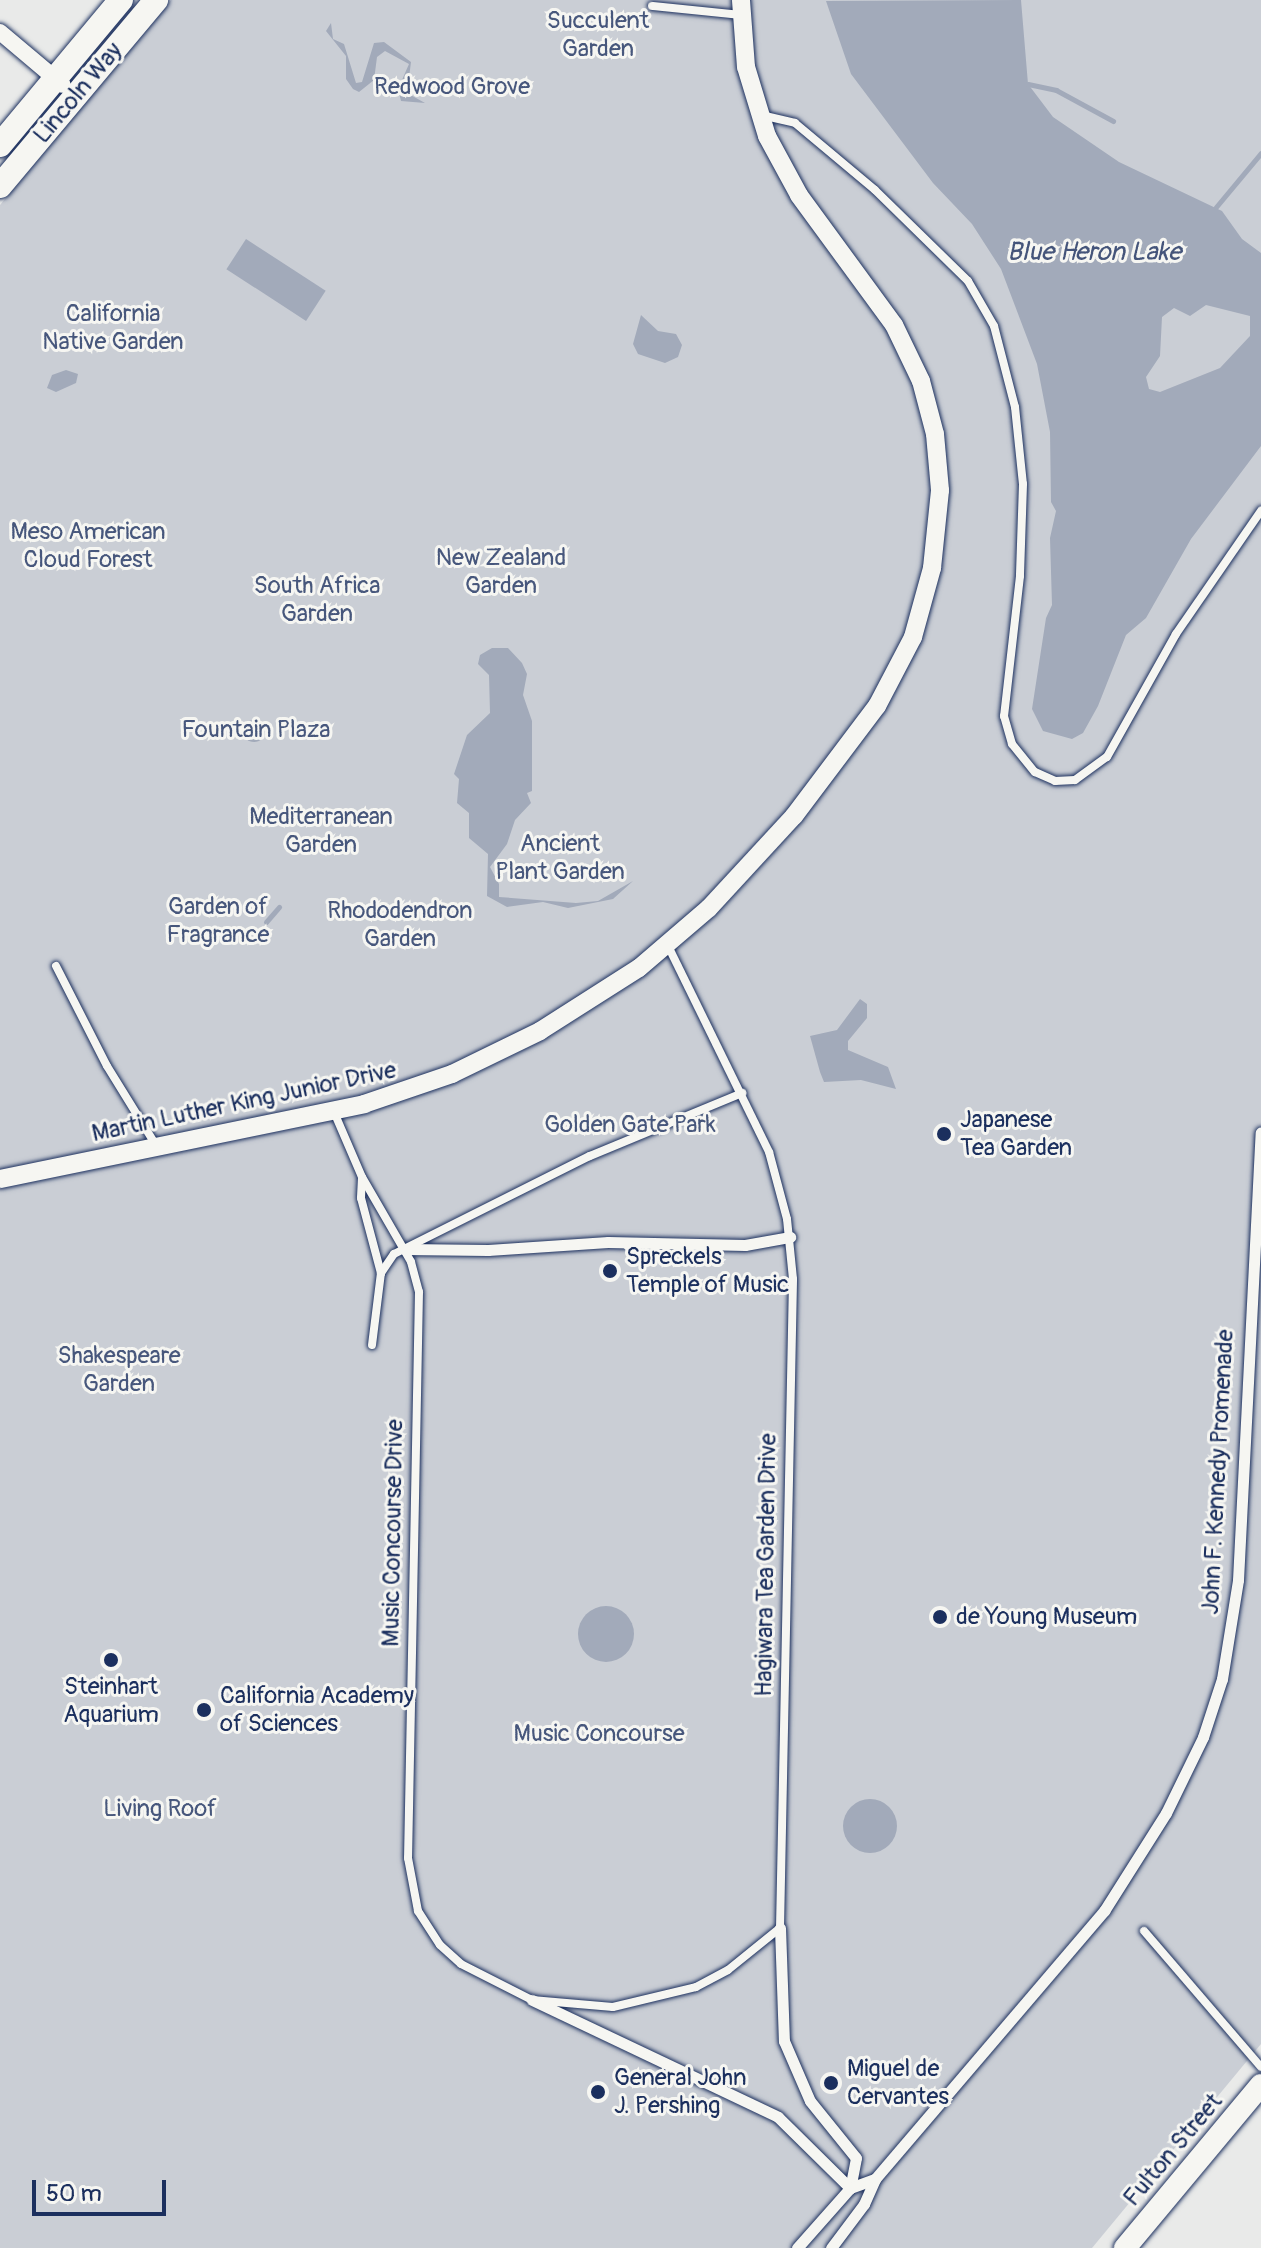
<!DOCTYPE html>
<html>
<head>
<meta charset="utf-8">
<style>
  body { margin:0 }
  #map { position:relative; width:1261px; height:2248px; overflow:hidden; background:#e9eae9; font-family:Pangolin,sans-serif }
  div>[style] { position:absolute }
  .green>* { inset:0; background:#caced5 }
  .water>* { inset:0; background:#a2aaba; transform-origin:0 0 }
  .round { border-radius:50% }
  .stream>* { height:5px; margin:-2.5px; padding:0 2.5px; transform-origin:2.5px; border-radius:2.5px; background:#a2aaba }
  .roads { filter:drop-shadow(0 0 2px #1b2f5e) drop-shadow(0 0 2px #1b2f5e) }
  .service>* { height:8px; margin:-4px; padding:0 4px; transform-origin:4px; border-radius:4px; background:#f6f6f2 }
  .pedestrian>* { height:11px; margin:-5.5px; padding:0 5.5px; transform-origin:5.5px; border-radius:5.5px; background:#f6f6f2 }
  .minor>* { height:16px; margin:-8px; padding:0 8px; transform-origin:8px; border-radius:8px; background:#f6f6f2 }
  .tertiary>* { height:18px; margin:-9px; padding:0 9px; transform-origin:9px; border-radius:9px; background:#f6f6f2 }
  .secondary>* { height:22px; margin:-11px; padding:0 11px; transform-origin:11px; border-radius:11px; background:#f6f6f2 }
  .primary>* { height:24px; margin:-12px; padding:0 12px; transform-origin:12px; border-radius:12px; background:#f6f6f2 }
  .dots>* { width:22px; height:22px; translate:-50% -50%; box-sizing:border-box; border:4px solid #f6f6f2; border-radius:50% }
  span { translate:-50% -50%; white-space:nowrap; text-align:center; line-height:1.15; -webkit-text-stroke:6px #f6f6f2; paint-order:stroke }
  .park-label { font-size:24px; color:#47577c }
  .street-label { font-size:24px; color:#1b2f5e }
  .poi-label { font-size:24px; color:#1b2f5e }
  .left { translate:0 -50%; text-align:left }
  .water-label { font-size:26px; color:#44547a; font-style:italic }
  .scale { position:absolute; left:32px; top:2180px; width:134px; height:36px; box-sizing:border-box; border:4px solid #1b2f5e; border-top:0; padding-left:10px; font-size:24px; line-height:28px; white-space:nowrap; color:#1b2f5e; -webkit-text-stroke:6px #f6f6f2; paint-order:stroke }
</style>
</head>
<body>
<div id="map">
  <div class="green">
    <i style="clip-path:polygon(171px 0,1261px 0,1261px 2044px,1092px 2248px,0 2248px,0 205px)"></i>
  </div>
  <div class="water">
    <i style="clip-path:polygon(evenodd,1021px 0,1028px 84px,1053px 117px,1119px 162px,1222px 211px,1242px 239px,1261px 253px,1261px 446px,1191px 539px,1146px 618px,1126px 635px,1098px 706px,1083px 733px,1072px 739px,1043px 731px,1032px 709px,1046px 618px,1052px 605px,1050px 538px,1056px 511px,1051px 502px,1050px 432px,1037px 364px,1001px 269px,972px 224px,933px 183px,851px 74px,826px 1px,1021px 0,1206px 305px,1250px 316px,1250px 336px,1220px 368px,1160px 392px,1149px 389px,1146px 377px,1160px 356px,1162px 317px,1174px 308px,1190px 316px,1206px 305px)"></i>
    <i style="clip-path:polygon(331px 23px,333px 39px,344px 44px,356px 83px,362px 82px,374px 43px,384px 42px,411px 62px,407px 93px,425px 103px,401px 101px,398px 89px,409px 64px,385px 51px,377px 57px,374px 80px,359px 92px,353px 89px,346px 79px,346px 56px,326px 31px)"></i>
    <i style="left:246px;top:239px;width:95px;height:36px;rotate:33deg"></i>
    <i style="clip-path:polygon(641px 315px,658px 331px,676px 334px,682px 345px,678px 357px,665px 363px,638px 354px,633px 344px)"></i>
    <i style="clip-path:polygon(66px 370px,78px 374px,76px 383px,56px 392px,47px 388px,52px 375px)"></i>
    <i style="clip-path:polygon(492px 648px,508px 648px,522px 663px,527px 674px,523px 695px,532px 721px,532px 791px,527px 793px,531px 803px,515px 820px,507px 844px,490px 867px,499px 884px,499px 897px,576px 903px,598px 901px,633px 881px,613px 899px,568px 908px,543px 902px,507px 907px,487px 896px,488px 854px,469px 838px,469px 813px,457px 803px,459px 779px,454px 774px,467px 735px,490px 713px,489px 675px,478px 664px,480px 655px)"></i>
    <i class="round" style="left:243px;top:720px;width:22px;height:22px"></i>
    <i style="clip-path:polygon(860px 999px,867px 1004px,867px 1018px,848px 1041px,848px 1050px,888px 1067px,896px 1089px,861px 1080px,824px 1082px,820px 1072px,810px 1036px,837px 1030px)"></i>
    <i class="round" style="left:578px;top:1606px;width:56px;height:56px"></i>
    <i class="round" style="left:843px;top:1799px;width:54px;height:54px"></i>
  </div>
  <div class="stream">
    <i style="left:1028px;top:84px;width:29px;rotate:12deg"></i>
    <i style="left:1056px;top:90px;width:65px;rotate:28.5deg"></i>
    <i style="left:1216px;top:207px;width:70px;rotate:-50.2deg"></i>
    <i style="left:266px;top:922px;width:20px;rotate:-49deg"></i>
  </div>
  <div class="roads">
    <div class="service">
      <i style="left:652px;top:6px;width:88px;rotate:5.8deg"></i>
      <i style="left:761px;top:115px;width:35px;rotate:13deg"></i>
      <i style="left:795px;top:123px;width:104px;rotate:39.9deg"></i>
      <i style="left:875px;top:190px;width:130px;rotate:44.4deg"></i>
      <i style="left:968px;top:281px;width:52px;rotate:60deg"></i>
      <i style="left:994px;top:326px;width:84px;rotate:75.5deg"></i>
      <i style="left:1015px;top:407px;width:77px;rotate:84.1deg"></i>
      <i style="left:1023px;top:484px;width:92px;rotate:91.9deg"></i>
      <i style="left:1020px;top:576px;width:141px;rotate:96.5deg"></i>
      <i style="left:1004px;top:716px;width:29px;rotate:74deg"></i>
      <i style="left:1012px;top:744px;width:36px;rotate:51deg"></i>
      <i style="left:1035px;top:772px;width:22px;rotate:24deg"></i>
      <i style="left:1055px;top:781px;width:20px;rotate:-3deg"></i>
      <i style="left:1075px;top:780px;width:39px;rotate:-36deg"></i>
      <i style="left:1107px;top:757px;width:141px;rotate:-60.7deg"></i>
      <i style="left:1176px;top:634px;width:150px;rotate:-55.4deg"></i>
      <i style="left:56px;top:966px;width:112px;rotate:63deg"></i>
      <i style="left:107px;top:1066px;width:95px;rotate:58.3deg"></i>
      <i style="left:334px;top:1112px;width:71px;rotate:66.7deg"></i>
      <i style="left:362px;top:1177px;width:98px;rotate:60deg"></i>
      <i style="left:411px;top:1262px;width:31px;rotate:75deg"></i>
      <i style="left:419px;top:1292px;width:566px;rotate:91.11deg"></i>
      <i style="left:408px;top:1858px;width:54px;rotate:79.3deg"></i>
      <i style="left:418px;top:1911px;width:40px;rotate:57.1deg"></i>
      <i style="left:440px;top:1945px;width:28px;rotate:42deg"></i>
      <i style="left:461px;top:1964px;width:80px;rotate:26.9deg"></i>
      <i style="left:532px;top:2000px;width:81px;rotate:4.9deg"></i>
      <i style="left:613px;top:2007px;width:85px;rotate:-13.5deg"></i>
      <i style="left:696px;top:1987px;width:36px;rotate:-28deg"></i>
      <i style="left:728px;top:1970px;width:67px;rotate:-38.9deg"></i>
      <i style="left:780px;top:1928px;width:649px;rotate:-88.85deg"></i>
      <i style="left:793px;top:1279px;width:60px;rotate:-95.7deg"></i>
      <i style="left:787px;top:1219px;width:69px;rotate:-105deg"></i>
      <i style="left:769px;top:1152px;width:229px;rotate:-116.1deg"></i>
      <i style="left:362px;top:1178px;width:20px;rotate:93deg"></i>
      <i style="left:361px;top:1198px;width:78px;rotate:75.1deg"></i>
      <i style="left:372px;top:1345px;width:73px;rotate:-82.9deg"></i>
      <i style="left:381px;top:1273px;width:23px;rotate:-56deg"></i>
      <i style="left:394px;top:1254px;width:219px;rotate:-26.6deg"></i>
      <i style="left:590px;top:1156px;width:165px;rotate:-22.5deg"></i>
      <i style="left:1144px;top:1931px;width:179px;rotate:49.3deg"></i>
    </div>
    <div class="pedestrian">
      <i style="left:404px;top:1249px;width:84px;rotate:0.7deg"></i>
      <i style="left:488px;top:1250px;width:120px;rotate:-3.8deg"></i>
      <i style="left:608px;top:1242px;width:137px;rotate:1.3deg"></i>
      <i style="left:745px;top:1245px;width:46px;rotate:-10.1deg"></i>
      <i style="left:780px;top:1928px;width:113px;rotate:88deg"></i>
      <i style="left:784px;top:2041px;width:65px;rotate:66.6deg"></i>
      <i style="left:810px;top:2101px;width:73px;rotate:51.1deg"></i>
      <i style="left:856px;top:2158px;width:31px;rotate:101deg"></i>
      <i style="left:532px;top:2000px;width:272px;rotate:25.4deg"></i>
      <i style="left:778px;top:2117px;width:101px;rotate:44.6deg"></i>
      <i style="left:797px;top:2248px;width:80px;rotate:-48.5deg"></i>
      <i style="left:850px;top:2188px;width:27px;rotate:-20deg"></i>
      <i style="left:831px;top:2248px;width:55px;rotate:-53.1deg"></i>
      <i style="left:864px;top:2204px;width:27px;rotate:-66deg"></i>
      <i style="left:875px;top:2179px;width:353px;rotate:-49.5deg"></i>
      <i style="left:1104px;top:1911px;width:116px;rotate:-57.7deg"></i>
      <i style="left:1166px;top:1813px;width:85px;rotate:-64deg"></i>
      <i style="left:1203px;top:1737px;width:61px;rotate:-71.9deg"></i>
      <i style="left:1222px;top:1679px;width:100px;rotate:-80.8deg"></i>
      <i style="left:1238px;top:1580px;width:448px;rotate:-87.1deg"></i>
    </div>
    <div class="minor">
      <i style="left:0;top:32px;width:82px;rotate:40.1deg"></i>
    </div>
    <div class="tertiary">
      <i style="left:0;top:1179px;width:372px;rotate:-11.6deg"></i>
      <i style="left:364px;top:1104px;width:93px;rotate:-18.8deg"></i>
      <i style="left:452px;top:1074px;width:98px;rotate:-26deg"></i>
      <i style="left:540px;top:1031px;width:117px;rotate:-32.5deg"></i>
      <i style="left:639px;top:968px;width:92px;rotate:-40.6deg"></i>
      <i style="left:709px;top:908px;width:125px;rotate:-47.3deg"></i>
      <i style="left:794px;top:816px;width:138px;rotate:-53deg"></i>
      <i style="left:877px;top:706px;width:78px;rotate:-62.4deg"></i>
      <i style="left:913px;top:637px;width:72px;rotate:-74.6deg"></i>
      <i style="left:932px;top:568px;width:78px;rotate:-84.1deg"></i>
      <i style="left:940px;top:490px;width:56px;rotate:-95.1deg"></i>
      <i style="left:935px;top:434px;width:55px;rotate:-104.8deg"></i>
      <i style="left:921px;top:381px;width:62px;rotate:-115.7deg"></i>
      <i style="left:894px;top:325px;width:161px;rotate:-126.2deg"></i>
      <i style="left:799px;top:195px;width:67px;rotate:-118.5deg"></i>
      <i style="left:767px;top:136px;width:72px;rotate:-106.9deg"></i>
      <i style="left:746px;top:67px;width:67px;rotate:-94.3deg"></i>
    </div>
    <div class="secondary">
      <i style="left:1125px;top:2248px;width:212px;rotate:-50.2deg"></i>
    </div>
    <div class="primary">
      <i style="left:0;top:145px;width:189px;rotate:-50.2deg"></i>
      <i style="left:0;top:186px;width:243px;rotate:-50deg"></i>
    </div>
  </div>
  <div class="dots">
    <i style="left:944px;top:1134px;background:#1b2f5e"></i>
    <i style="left:610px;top:1271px;background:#1b2f5e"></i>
    <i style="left:940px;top:1617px;background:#1b2f5e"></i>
    <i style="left:111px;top:1660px;background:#1b2f5e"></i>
    <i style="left:204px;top:1710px;background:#1b2f5e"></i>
    <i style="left:831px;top:2083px;background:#1b2f5e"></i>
    <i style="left:598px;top:2092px;background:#1b2f5e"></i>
  </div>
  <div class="park-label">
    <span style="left:598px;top:35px">Succulent<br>Garden</span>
    <span style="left:452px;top:87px">Redwood Grove</span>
    <span style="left:113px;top:328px">California<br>Native Garden</span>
    <span style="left:88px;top:546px">Meso American<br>Cloud Forest</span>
    <span style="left:501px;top:572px">New Zealand<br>Garden</span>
    <span style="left:317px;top:600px">South Africa<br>Garden</span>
    <span style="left:256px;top:730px">Fountain Plaza</span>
    <span style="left:321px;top:831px">Mediterranean<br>Garden</span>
    <span style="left:560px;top:858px">Ancient<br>Plant Garden</span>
    <span style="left:218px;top:921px">Garden of<br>Fragrance</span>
    <span style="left:400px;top:925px">Rhododendron<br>Garden</span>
    <span style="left:630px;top:1125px">Golden Gate Park</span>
    <span style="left:119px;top:1370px">Shakespeare<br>Garden</span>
    <span style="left:599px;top:1734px">Music Concourse</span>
    <span style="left:160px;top:1809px">Living Roof</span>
  </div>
  <div class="street-label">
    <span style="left:78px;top:93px;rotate:-50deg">Lincoln Way</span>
    <span style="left:244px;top:1102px;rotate:-12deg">Martin Luther King Junior Drive</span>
    <span style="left:1218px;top:1472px;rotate:-87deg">John F. Kennedy Promenade</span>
    <span style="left:393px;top:1533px;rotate:-89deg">Music Concourse Drive</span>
    <span style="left:766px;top:1565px;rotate:-89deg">Hagiwara Tea Garden Drive</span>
    <span style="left:1173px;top:2150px;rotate:-50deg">Fulton Street</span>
  </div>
  <div class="poi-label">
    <span class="left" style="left:960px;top:1134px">Japanese<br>Tea Garden</span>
    <span class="left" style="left:626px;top:1271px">Spreckels<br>Temple of Music</span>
    <span class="left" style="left:956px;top:1617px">de Young Museum</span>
    <span style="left:111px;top:1701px">Steinhart<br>Aquarium</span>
    <span class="left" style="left:220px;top:1710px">California Academy<br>of Sciences</span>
    <span class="left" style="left:847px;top:2083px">Miguel de<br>Cervantes</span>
    <span class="left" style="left:614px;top:2092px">General John<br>J. Pershing</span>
  </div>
  <div class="water-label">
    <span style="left:1094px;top:253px">Blue Heron Lake</span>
  </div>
  <div class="scale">50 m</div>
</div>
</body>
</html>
